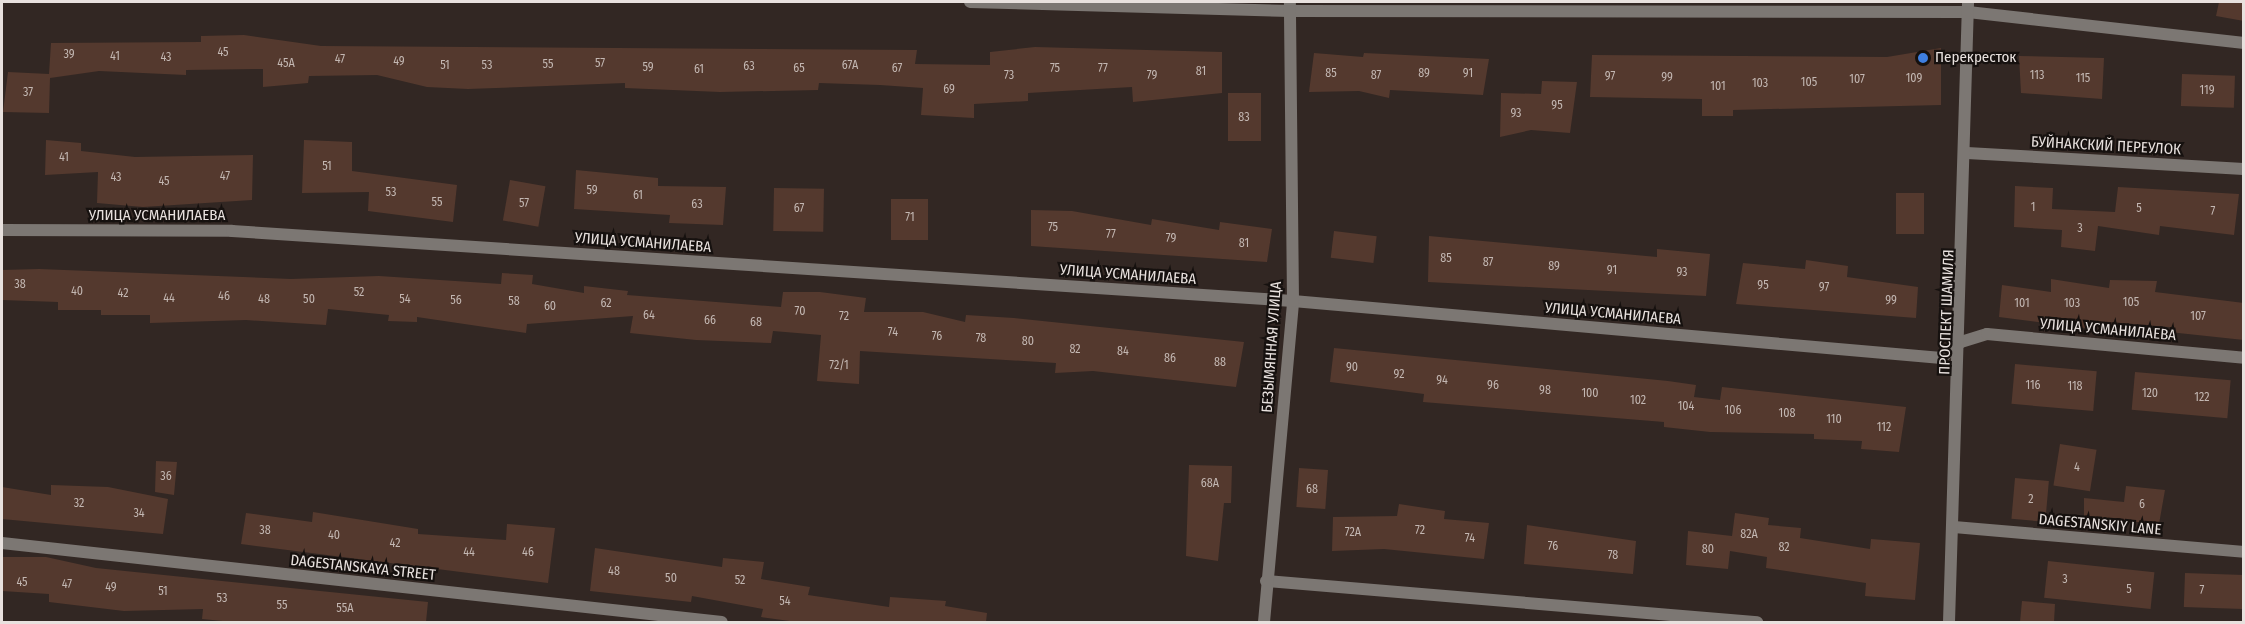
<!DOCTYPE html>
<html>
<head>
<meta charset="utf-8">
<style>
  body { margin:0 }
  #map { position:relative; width:2245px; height:624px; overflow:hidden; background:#322723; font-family:"Fira Sans Condensed",sans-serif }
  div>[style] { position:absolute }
  .building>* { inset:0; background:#54392e; transform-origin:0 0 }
  .street>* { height:12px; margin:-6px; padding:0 6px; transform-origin:6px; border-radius:6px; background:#7c7773 }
  .dots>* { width:16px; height:16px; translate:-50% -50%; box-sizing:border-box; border:3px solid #16110f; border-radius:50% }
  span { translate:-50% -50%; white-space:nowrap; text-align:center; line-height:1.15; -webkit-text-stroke:4.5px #16110f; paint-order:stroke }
  .number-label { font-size:12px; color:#c3b7b2 }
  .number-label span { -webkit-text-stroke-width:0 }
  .poi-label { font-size:15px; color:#e8e1de }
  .left { translate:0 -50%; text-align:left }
  .street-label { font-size:15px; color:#e8e1de }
  .frame { position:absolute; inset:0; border:3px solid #e8e1de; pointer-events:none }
</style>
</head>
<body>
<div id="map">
  <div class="building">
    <i style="clip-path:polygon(2219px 2px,2244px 2px,2244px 21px,2216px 16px)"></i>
    <i style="clip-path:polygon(244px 35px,321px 46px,917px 50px,915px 64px,990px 65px,990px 52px,1035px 47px,1222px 52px,1222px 93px,1133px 102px,1132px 87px,1028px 93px,1028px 101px,974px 104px,974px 118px,921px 115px,923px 88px,880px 85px,819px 83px,818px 90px,720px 92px,625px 88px,625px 83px,468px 89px,427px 87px,377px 75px,309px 76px,308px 83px,263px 87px,263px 69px,186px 70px,186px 75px,99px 71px,50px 78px,49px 113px,3px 112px,8px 72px,49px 74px,51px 43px,201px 42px,201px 36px)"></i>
    <i style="clip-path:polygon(1941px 48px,1941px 105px,1733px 110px,1733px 116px,1702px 116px,1702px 99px,1590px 97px,1592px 55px,1887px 57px)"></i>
    <i style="clip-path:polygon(1314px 53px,1363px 57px,1364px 53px,1489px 59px,1483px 95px,1390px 90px,1389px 98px,1359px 91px,1309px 92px)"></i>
    <i style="clip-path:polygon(2019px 56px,2104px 58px,2102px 99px,2021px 93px)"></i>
    <i style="left:2182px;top:74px;width:53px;height:32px;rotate:2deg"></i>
    <i style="clip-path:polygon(1542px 81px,1577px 82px,1570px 133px,1531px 130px,1500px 137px,1501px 93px,1541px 94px)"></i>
    <i style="left:1261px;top:93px;width:48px;height:33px;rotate:90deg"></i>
    <i style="clip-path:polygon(46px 140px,81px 143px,81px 151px,135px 157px,253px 155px,252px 200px,143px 207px,97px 203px,98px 172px,45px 175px)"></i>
    <i style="clip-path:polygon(304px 140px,352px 142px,352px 171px,457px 185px,453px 222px,368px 211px,369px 192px,302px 193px)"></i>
    <i style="clip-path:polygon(576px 170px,658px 178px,658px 186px,726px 187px,723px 225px,669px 223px,670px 215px,574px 209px)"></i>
    <i style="left:510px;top:180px;width:36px;height:41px;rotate:10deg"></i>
    <i style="clip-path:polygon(2015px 186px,2053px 188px,2052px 209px,2115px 212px,2118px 187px,2239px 194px,2234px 235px,2160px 226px,2159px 235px,2098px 226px,2095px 251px,2061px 247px,2062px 230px,2014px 227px)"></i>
    <i style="left:774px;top:188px;width:50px;height:43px;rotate:1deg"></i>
    <i style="left:1896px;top:193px;width:28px;height:41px"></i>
    <i style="left:891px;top:199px;width:37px;height:41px"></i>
    <i style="clip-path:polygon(1031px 210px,1072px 211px,1151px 225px,1152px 219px,1219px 230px,1220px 222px,1272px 229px,1267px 262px,1031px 246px)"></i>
    <i style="left:1334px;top:231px;width:43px;height:27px;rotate:7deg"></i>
    <i style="clip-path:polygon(1429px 236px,1657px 257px,1657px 249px,1710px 254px,1706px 296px,1428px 282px)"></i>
    <i style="clip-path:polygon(1806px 260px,1848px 266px,1847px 277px,1918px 287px,1916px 318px,1736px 304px,1743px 263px,1805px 269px)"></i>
    <i style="clip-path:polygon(39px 269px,291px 279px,379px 276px,501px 284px,502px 273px,533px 275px,532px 284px,584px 293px,584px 286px,628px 291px,627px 295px,781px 307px,783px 292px,820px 292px,866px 298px,864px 312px,923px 312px,965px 322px,966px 315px,1014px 318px,1244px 342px,1236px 387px,1093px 371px,1055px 373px,1056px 363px,860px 351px,859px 384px,817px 381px,821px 335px,773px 331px,771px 343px,696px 340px,630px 333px,633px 316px,527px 324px,526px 333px,417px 317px,417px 322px,388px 321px,389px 315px,328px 309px,326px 325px,246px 320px,150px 323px,150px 315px,101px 315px,101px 310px,58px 310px,58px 302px,2px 300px,2px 270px)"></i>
    <i style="clip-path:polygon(2051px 279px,2109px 288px,2110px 280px,2157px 281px,2155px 292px,2244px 303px,2244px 340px,2169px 332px,2170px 327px,2093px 324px,2093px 329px,1999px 317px,2002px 285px,2051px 292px)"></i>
    <i style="clip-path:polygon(1334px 348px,1668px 381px,1696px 385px,1694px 397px,1720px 400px,1722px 387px,1906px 407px,1899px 452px,1861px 449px,1862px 441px,1814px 439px,1814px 434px,1710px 432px,1664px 427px,1664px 422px,1423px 402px,1424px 394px,1330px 382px)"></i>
    <i style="left:2015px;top:364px;width:82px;height:40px;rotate:5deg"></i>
    <i style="left:2135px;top:372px;width:96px;height:38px;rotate:5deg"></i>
    <i style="left:2060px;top:444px;width:37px;height:42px;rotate:9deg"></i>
    <i style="clip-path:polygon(156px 461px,177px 462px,174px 495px,155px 492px)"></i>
    <i style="clip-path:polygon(1189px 465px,1232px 466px,1231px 503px,1224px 503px,1218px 561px,1186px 556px)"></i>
    <i style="left:1328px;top:470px;width:39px;height:29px;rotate:94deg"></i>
    <i style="left:2015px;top:478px;width:34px;height:41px;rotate:5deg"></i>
    <i style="clip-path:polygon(51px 485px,108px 487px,168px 499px,163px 534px,2px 519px,2px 487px,51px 495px)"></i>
    <i style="clip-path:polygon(2126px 486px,2165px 490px,2159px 524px,2104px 519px,2105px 524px,2084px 523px,2084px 498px,2124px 502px)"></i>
    <i style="clip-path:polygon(1399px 504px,1445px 511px,1444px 519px,1489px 523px,1484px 559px,1384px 549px,1332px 551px,1333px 517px,1397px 516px)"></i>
    <i style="clip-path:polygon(313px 512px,418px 529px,418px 534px,506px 540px,507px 524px,555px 528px,548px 583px,241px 544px,246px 513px,312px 522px)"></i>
    <i style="clip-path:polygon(1735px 513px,1769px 518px,1768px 525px,1801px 528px,1800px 538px,1870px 549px,1871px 539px,1920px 543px,1915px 600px,1865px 596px,1866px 583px,1766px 568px,1767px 557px,1730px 551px,1728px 569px,1686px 565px,1688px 531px,1732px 536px)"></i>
    <i style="clip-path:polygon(1527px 525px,1636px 541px,1633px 574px,1524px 564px)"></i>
    <i style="clip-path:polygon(595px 548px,722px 567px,723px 558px,764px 562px,761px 579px,810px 587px,808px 595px,889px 607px,890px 597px,946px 601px,945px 606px,987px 613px,986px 622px,797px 622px,761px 617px,763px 609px,692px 596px,691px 602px,590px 591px)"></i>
    <i style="clip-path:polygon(3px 557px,46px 557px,96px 568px,428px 602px,426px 622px,233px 622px,202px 619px,203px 609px,124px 611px,49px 602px,49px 594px,2px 591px)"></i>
    <i style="left:2048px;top:561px;width:107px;height:37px;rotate:6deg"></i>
    <i style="left:2185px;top:573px;width:59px;height:34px;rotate:2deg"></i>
    <i style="clip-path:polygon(2022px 601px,2055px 604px,2054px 622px,2020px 622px)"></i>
  </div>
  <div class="street">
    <i style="left:970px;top:2px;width:320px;rotate:1.6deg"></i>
    <i style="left:1290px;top:11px;width:678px;rotate:0.08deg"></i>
    <i style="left:1968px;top:12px;width:278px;rotate:6.4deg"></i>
    <i style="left:1967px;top:153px;width:277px;rotate:3.3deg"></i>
    <i style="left:2px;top:230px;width:230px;rotate:0.2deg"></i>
    <i style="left:232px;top:231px;width:1063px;rotate:3.77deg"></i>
    <i style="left:1293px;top:301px;width:651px;rotate:5.03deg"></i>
    <i style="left:1941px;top:358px;width:26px;rotate:-39deg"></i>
    <i style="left:1961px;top:342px;width:27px;rotate:-17deg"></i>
    <i style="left:1987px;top:334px;width:258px;rotate:5.3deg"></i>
    <i style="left:1954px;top:527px;width:291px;rotate:4.9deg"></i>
    <i style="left:2px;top:543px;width:724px;rotate:6.26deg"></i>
    <i style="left:1266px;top:581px;width:493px;rotate:4.8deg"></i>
    <i style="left:1264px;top:622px;width:322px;rotate:-84.8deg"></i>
    <i style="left:1293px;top:301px;width:299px;rotate:-90.6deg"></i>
    <i style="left:1949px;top:622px;width:620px;rotate:-88.24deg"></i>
  </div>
  <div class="dots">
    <i style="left:1923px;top:58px;background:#3f7fe0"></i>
  </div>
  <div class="number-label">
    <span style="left:223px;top:53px">45</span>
    <span style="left:69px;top:55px">39</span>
    <span style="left:115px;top:57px">41</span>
    <span style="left:166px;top:58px">43</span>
    <span style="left:340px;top:60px">47</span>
    <span style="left:399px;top:62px">49</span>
    <span style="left:286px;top:64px">45А</span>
    <span style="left:600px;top:64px">57</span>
    <span style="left:548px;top:65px">55</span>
    <span style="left:445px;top:66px">51</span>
    <span style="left:487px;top:66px">53</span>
    <span style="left:850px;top:66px">67А</span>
    <span style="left:749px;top:67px">63</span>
    <span style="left:648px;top:68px">59</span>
    <span style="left:799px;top:69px">65</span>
    <span style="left:897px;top:69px">67</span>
    <span style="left:1055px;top:69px">75</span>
    <span style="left:1103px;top:69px">77</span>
    <span style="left:699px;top:70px">61</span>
    <span style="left:1201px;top:72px">81</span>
    <span style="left:1331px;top:74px">85</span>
    <span style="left:1424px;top:74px">89</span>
    <span style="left:1468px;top:74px">91</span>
    <span style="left:1009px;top:76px">73</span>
    <span style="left:1152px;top:76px">79</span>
    <span style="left:1376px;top:76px">87</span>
    <span style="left:2037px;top:76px">113</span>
    <span style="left:1610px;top:77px">97</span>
    <span style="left:1667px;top:78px">99</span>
    <span style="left:1914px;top:79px">109</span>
    <span style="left:2083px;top:79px">115</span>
    <span style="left:1857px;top:80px">107</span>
    <span style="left:1809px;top:83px">105</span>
    <span style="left:1760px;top:84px">103</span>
    <span style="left:1718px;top:87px">101</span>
    <span style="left:949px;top:90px">69</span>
    <span style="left:2207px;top:91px">119</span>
    <span style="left:28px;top:93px">37</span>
    <span style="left:1557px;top:106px">95</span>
    <span style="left:1516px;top:114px">93</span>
    <span style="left:1244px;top:118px">83</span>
    <span style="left:64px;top:158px">41</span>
    <span style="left:327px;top:167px">51</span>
    <span style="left:225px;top:177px">47</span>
    <span style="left:116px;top:178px">43</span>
    <span style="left:164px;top:182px">45</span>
    <span style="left:592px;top:191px">59</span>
    <span style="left:391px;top:193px">53</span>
    <span style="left:638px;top:196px">61</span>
    <span style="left:437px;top:203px">55</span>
    <span style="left:524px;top:204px">57</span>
    <span style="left:697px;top:205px">63</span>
    <span style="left:2033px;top:208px">1</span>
    <span style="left:799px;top:209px">67</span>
    <span style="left:2139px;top:209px">5</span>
    <span style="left:2213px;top:212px">7</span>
    <span style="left:910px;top:218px">71</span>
    <span style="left:1053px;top:228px">75</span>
    <span style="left:2080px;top:229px">3</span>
    <span style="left:1111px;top:235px">77</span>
    <span style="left:1171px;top:239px">79</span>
    <span style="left:1244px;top:244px">81</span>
    <span style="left:1446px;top:259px">85</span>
    <span style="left:1488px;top:263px">87</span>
    <span style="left:1554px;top:267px">89</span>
    <span style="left:1612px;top:271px">91</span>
    <span style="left:1682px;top:273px">93</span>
    <span style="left:20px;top:285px">38</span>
    <span style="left:1763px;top:286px">95</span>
    <span style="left:1824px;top:288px">97</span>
    <span style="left:77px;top:292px">40</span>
    <span style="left:359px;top:293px">52</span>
    <span style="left:123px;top:294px">42</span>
    <span style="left:224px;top:297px">46</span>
    <span style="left:169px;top:299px">44</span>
    <span style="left:264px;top:300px">48</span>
    <span style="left:309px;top:300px">50</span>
    <span style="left:405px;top:300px">54</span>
    <span style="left:456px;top:301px">56</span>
    <span style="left:1891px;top:301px">99</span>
    <span style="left:514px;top:302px">58</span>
    <span style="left:2131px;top:303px">105</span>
    <span style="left:606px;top:304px">62</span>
    <span style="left:2022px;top:304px">101</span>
    <span style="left:2072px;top:304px">103</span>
    <span style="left:550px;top:307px">60</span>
    <span style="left:800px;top:312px">70</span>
    <span style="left:649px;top:316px">64</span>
    <span style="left:844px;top:317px">72</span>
    <span style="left:2198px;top:317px">107</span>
    <span style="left:710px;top:321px">66</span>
    <span style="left:756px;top:323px">68</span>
    <span style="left:893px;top:333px">74</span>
    <span style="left:937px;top:337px">76</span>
    <span style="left:981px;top:339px">78</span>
    <span style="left:1028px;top:342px">80</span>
    <span style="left:1075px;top:350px">82</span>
    <span style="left:1123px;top:352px">84</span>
    <span style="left:1170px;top:359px">86</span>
    <span style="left:1220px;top:363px">88</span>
    <span style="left:839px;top:366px">72/1</span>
    <span style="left:1352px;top:368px">90</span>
    <span style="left:1399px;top:375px">92</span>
    <span style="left:1442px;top:381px">94</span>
    <span style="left:1493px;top:386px">96</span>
    <span style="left:2033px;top:386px">116</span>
    <span style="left:2075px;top:387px">118</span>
    <span style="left:1545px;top:391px">98</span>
    <span style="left:1590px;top:394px">100</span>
    <span style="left:2150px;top:394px">120</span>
    <span style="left:2202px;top:398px">122</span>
    <span style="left:1638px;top:401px">102</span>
    <span style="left:1686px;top:407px">104</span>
    <span style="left:1733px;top:411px">106</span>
    <span style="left:1787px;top:414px">108</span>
    <span style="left:1834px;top:420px">110</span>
    <span style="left:1884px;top:428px">112</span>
    <span style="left:2077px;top:468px">4</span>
    <span style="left:166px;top:477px">36</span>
    <span style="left:1210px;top:484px">68А</span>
    <span style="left:1312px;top:490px">68</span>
    <span style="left:2031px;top:500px">2</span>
    <span style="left:79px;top:504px">32</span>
    <span style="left:2142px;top:505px">6</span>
    <span style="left:139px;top:514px">34</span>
    <span style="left:265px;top:531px">38</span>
    <span style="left:1420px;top:531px">72</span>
    <span style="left:1353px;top:533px">72А</span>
    <span style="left:1749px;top:535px">82А</span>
    <span style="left:334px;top:536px">40</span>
    <span style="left:1470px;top:539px">74</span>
    <span style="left:395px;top:544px">42</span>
    <span style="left:1553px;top:547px">76</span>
    <span style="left:1784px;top:548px">82</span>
    <span style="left:1708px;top:550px">80</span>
    <span style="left:469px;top:553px">44</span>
    <span style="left:528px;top:553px">46</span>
    <span style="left:1613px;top:556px">78</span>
    <span style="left:614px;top:572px">48</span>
    <span style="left:671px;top:579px">50</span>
    <span style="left:2065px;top:580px">3</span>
    <span style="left:740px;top:581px">52</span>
    <span style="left:22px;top:583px">45</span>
    <span style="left:67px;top:585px">47</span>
    <span style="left:111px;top:588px">49</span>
    <span style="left:2129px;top:590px">5</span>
    <span style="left:2202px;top:591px">7</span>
    <span style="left:163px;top:592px">51</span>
    <span style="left:222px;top:599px">53</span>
    <span style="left:785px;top:602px">54</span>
    <span style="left:282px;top:606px">55</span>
    <span style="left:345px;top:609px">55А</span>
  </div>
  <div class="poi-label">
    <span class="left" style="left:1935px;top:58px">Перекресток</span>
  </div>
  <div class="street-label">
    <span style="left:2106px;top:146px;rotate:3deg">БУЙНАКСКИЙ ПЕРЕУЛОК</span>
    <span style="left:157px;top:216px">УЛИЦА УСМАНИЛАЕВА</span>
    <span style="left:643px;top:243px;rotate:4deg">УЛИЦА УСМАНИЛАЕВА</span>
    <span style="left:1128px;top:275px;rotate:4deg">УЛИЦА УСМАНИЛАЕВА</span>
    <span style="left:1947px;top:312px;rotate:-88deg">ПРОСПЕКТ ШАМИЛЯ</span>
    <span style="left:1613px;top:314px;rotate:5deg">УЛИЦА УСМАНИЛАЕВА</span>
    <span style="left:2108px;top:330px;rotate:5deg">УЛИЦА УСМАНИЛАЕВА</span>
    <span style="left:1272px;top:347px;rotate:-86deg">БЕЗЫМЯННАЯ УЛИЦА</span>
    <span style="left:2100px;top:525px;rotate:5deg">DAGESTANSKIY LANE</span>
    <span style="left:363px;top:568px;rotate:6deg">DAGESTANSKAYA STREET</span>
  </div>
  <div class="frame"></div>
</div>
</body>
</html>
